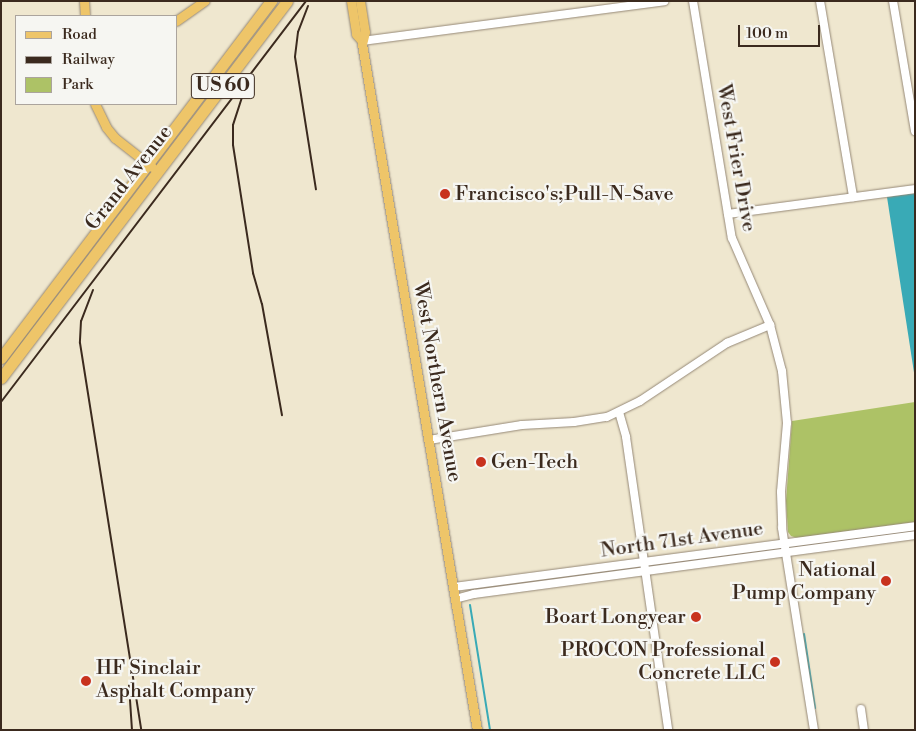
<!DOCTYPE html>
<html>
<head>
<meta charset="utf-8">
<style>
  body { margin:0 }
  #map { position:relative; width:916px; height:731px; overflow:hidden; background:#efe7cf; font-family:"Libre Bodoni",serif }
  div>[style] { position:absolute }
  .green>* { inset:0; background:#adc266 }
  .water>* { inset:0; background:#39aab6 }
  .stream>* { height:2px; margin:-1px; padding:0 1px; transform-origin:1px; border-radius:1px; background:#39aab6 }
  .roads { filter:drop-shadow(0 0 1px #958876) drop-shadow(0 0 1px #958876) }
  .minor>* { height:8px; margin:-4px; padding:0 4px; transform-origin:4px; border-radius:4px; background:#fff }
  .major>* { height:9px; margin:-4.5px; padding:0 4.5px; transform-origin:4.5px; border-radius:4.5px; background:#eec569 }
  .highway>* { height:11px; margin:-5.5px; padding:0 5.5px; transform-origin:5.5px; border-radius:5.5px; background:#eec569 }
  .rail>* { height:2px; margin:-1px; padding:0 1px; transform-origin:1px; border-radius:1px; background:#3b2a1e }
  .dots>* { width:14px; height:14px; translate:-50% -50%; box-sizing:border-box; border:2px solid #f6f6f2; border-radius:50% }
  span { translate:-50% -50%; white-space:nowrap; text-align:center; line-height:1.15; -webkit-text-stroke:4.5px #f6f6f2; paint-order:stroke }
  .shield-label span { padding:1px 4px; background:#f6f6f2; border:1px solid; border-radius:4px; -webkit-text-stroke-width:0 }
  .shield-label { font-size:19px; color:#3b2a1e; font-weight:700 }
  .street-label { font-size:20px; color:#3b2a1e }
  .poi-label { font-size:20px; color:#3b2a1e }
  .left { translate:0 -50%; text-align:left }
  .right { translate:-100% -50%; text-align:right }
  .frame { position:absolute; inset:0; border:2px solid #3b2a1e; pointer-events:none }
  .legend { position:absolute; left:15px; top:15px; width:162px; height:90px; box-sizing:border-box; background:#f6f6f2; border:1px solid #aba49d; margin:0; padding:6px 9px; list-style:none; font-size:15px; color:#3b2a1e }
  .legend li { display:flex; align-items:center; gap:10px; height:25px }
  .legend b { width:25px; border:1px solid #aba49d }
  .scale { position:absolute; left:738px; top:25px; width:82px; height:22px; box-sizing:border-box; border:2px solid #3b2a1e; border-top:0; padding-left:6px; font-size:15px; line-height:18px; white-space:nowrap; color:#3b2a1e; -webkit-text-stroke:4px #f6f6f2; paint-order:stroke }
</style>
</head>
<body>
<div id="map">
  <div class="green">
    <i style="clip-path:polygon(915px 402px,915px 522px,797px 538px,791px 536px,788px 532px,786px 501px,792px 421px)"></i>
  </div>
  <div class="water">
    <i style="clip-path:polygon(915px 193px,915px 379px,887px 197px)"></i>
  </div>
  <div class="stream">
    <i style="left:470px;top:605px;width:127px;rotate:80.9deg"></i>
    <i style="left:804px;top:634px;width:75px;rotate:81.5deg"></i>
  </div>
  <div class="roads">
    <div class="minor">
      <i style="left:693px;top:1px;width:240px;rotate:80.7deg"></i>
      <i style="left:732px;top:238px;width:95px;rotate:66.4deg"></i>
      <i style="left:770px;top:325px;width:48px;rotate:75.4deg"></i>
      <i style="left:782px;top:371px;width:52px;rotate:84.5deg"></i>
      <i style="left:787px;top:423px;width:69px;rotate:95deg"></i>
      <i style="left:781px;top:492px;width:36px;rotate:88deg"></i>
      <i style="left:782px;top:528px;width:205px;rotate:81deg"></i>
      <i style="left:820px;top:1px;width:199px;rotate:80.4deg"></i>
      <i style="left:893px;top:1px;width:132px;rotate:80.4deg"></i>
      <i style="left:362px;top:41px;width:305px;rotate:-7.5deg"></i>
      <i style="left:728px;top:214px;width:189px;rotate:-7.6deg"></i>
      <i style="left:619px;top:412px;width:26px;rotate:74deg"></i>
      <i style="left:626px;top:437px;width:296px;rotate:81.8deg"></i>
      <i style="left:429px;top:440px;width:94px;rotate:-9.2deg"></i>
      <i style="left:522px;top:425px;width:52px;rotate:-3.3deg"></i>
      <i style="left:574px;top:422px;width:33px;rotate:-9deg"></i>
      <i style="left:607px;top:417px;width:37px;rotate:-26deg"></i>
      <i style="left:640px;top:401px;width:105px;rotate:-33.7deg"></i>
      <i style="left:727px;top:343px;width:47px;rotate:-22.7deg"></i>
      <i style="left:454px;top:587px;width:465px;rotate:-7.5deg"></i>
      <i style="left:455px;top:599px;width:20px;rotate:-15deg"></i>
      <i style="left:474px;top:594px;width:445px;rotate:-7.6deg"></i>
      <i style="left:861px;top:709px;width:21px;rotate:82deg"></i>
    </div>
    <div class="major">
      <i style="left:84px;top:1px;width:15px;rotate:86deg"></i>
      <i style="left:351px;top:1px;width:33px;rotate:81deg"></i>
      <i style="left:356px;top:34px;width:9px;rotate:49deg"></i>
      <i style="left:360px;top:1px;width:31px;rotate:81deg"></i>
      <i style="left:365px;top:32px;width:12px;rotate:104deg"></i>
      <i style="left:362px;top:44px;width:696px;rotate:80.48deg"></i>
      <i style="left:176px;top:21px;width:35px;rotate:-35deg"></i>
      <i style="left:95px;top:104px;width:25px;rotate:64deg"></i>
      <i style="left:106px;top:127px;width:14px;rotate:51deg"></i>
      <i style="left:115px;top:138px;width:47px;rotate:38.1deg"></i>
    </div>
    <div class="highway">
      <i style="left:1px;top:358px;width:448px;rotate:-52.9deg"></i>
      <i style="left:1px;top:378px;width:473px;rotate:-52.8deg"></i>
    </div>
  </div>
  <div class="rail">
    <i style="left:308px;top:6px;width:28px;rotate:111deg"></i>
    <i style="left:298px;top:32px;width:25px;rotate:97deg"></i>
    <i style="left:295px;top:57px;width:134px;rotate:81deg"></i>
    <i style="left:245px;top:88px;width:39px;rotate:108deg"></i>
    <i style="left:233px;top:125px;width:20px;rotate:90deg"></i>
    <i style="left:233px;top:145px;width:130px;rotate:81.1deg"></i>
    <i style="left:253px;top:273px;width:32px;rotate:74deg"></i>
    <i style="left:262px;top:304px;width:113px;rotate:79.8deg"></i>
    <i style="left:93px;top:290px;width:33px;rotate:111deg"></i>
    <i style="left:81px;top:321px;width:22px;rotate:93deg"></i>
    <i style="left:80px;top:343px;width:392px;rotate:81deg"></i>
    <i style="left:1px;top:402px;width:504px;rotate:-52.74deg"></i>
    <i style="left:129px;top:685px;width:45px;rotate:86.2deg"></i>
  </div>
  <div class="dots">
    <i style="left:445px;top:194px;background:#c8321e"></i>
    <i style="left:481px;top:462px;background:#c8321e"></i>
    <i style="left:886px;top:581px;background:#c8321e"></i>
    <i style="left:696px;top:617px;background:#c8321e"></i>
    <i style="left:775px;top:662px;background:#c8321e"></i>
    <i style="left:86px;top:681px;background:#c8321e"></i>
  </div>
  <div class="shield-label">
    <span style="left:223px;top:86px">US 60</span>
  </div>
  <div class="street-label">
    <span style="left:736px;top:158px;rotate:80deg">West Frier Drive</span>
    <span style="left:129px;top:178px;rotate:-52deg">Grand Avenue</span>
    <span style="left:437px;top:382px;rotate:80deg">West Northern Avenue</span>
    <span style="left:682px;top:540px;rotate:-8deg">North 71st Avenue</span>
  </div>
  <div class="poi-label">
    <span class="left" style="left:455px;top:194px">Francisco's;Pull-N-Save</span>
    <span class="left" style="left:491px;top:462px">Gen-Tech</span>
    <span class="right" style="left:876px;top:582px">National<br>Pump Company</span>
    <span class="right" style="left:686px;top:617px">Boart Longyear</span>
    <span class="right" style="left:765px;top:662px">PROCON Professional<br>Concrete LLC</span>
    <span class="left" style="left:96px;top:680px">HF Sinclair<br>Asphalt Company</span>
  </div>
  <div class="frame"></div>
  <ul class="legend">
  <li><b style="height:6px;background:#eec569"></b>Road</li>
  <li><b style="height:6px;background:#3b2a1e"></b>Railway</li>
  <li><b style="height:14px;background:#adc266"></b>Park</li>
  </ul>
  <div class="scale">100 m</div>
</div>
</body>
</html>
